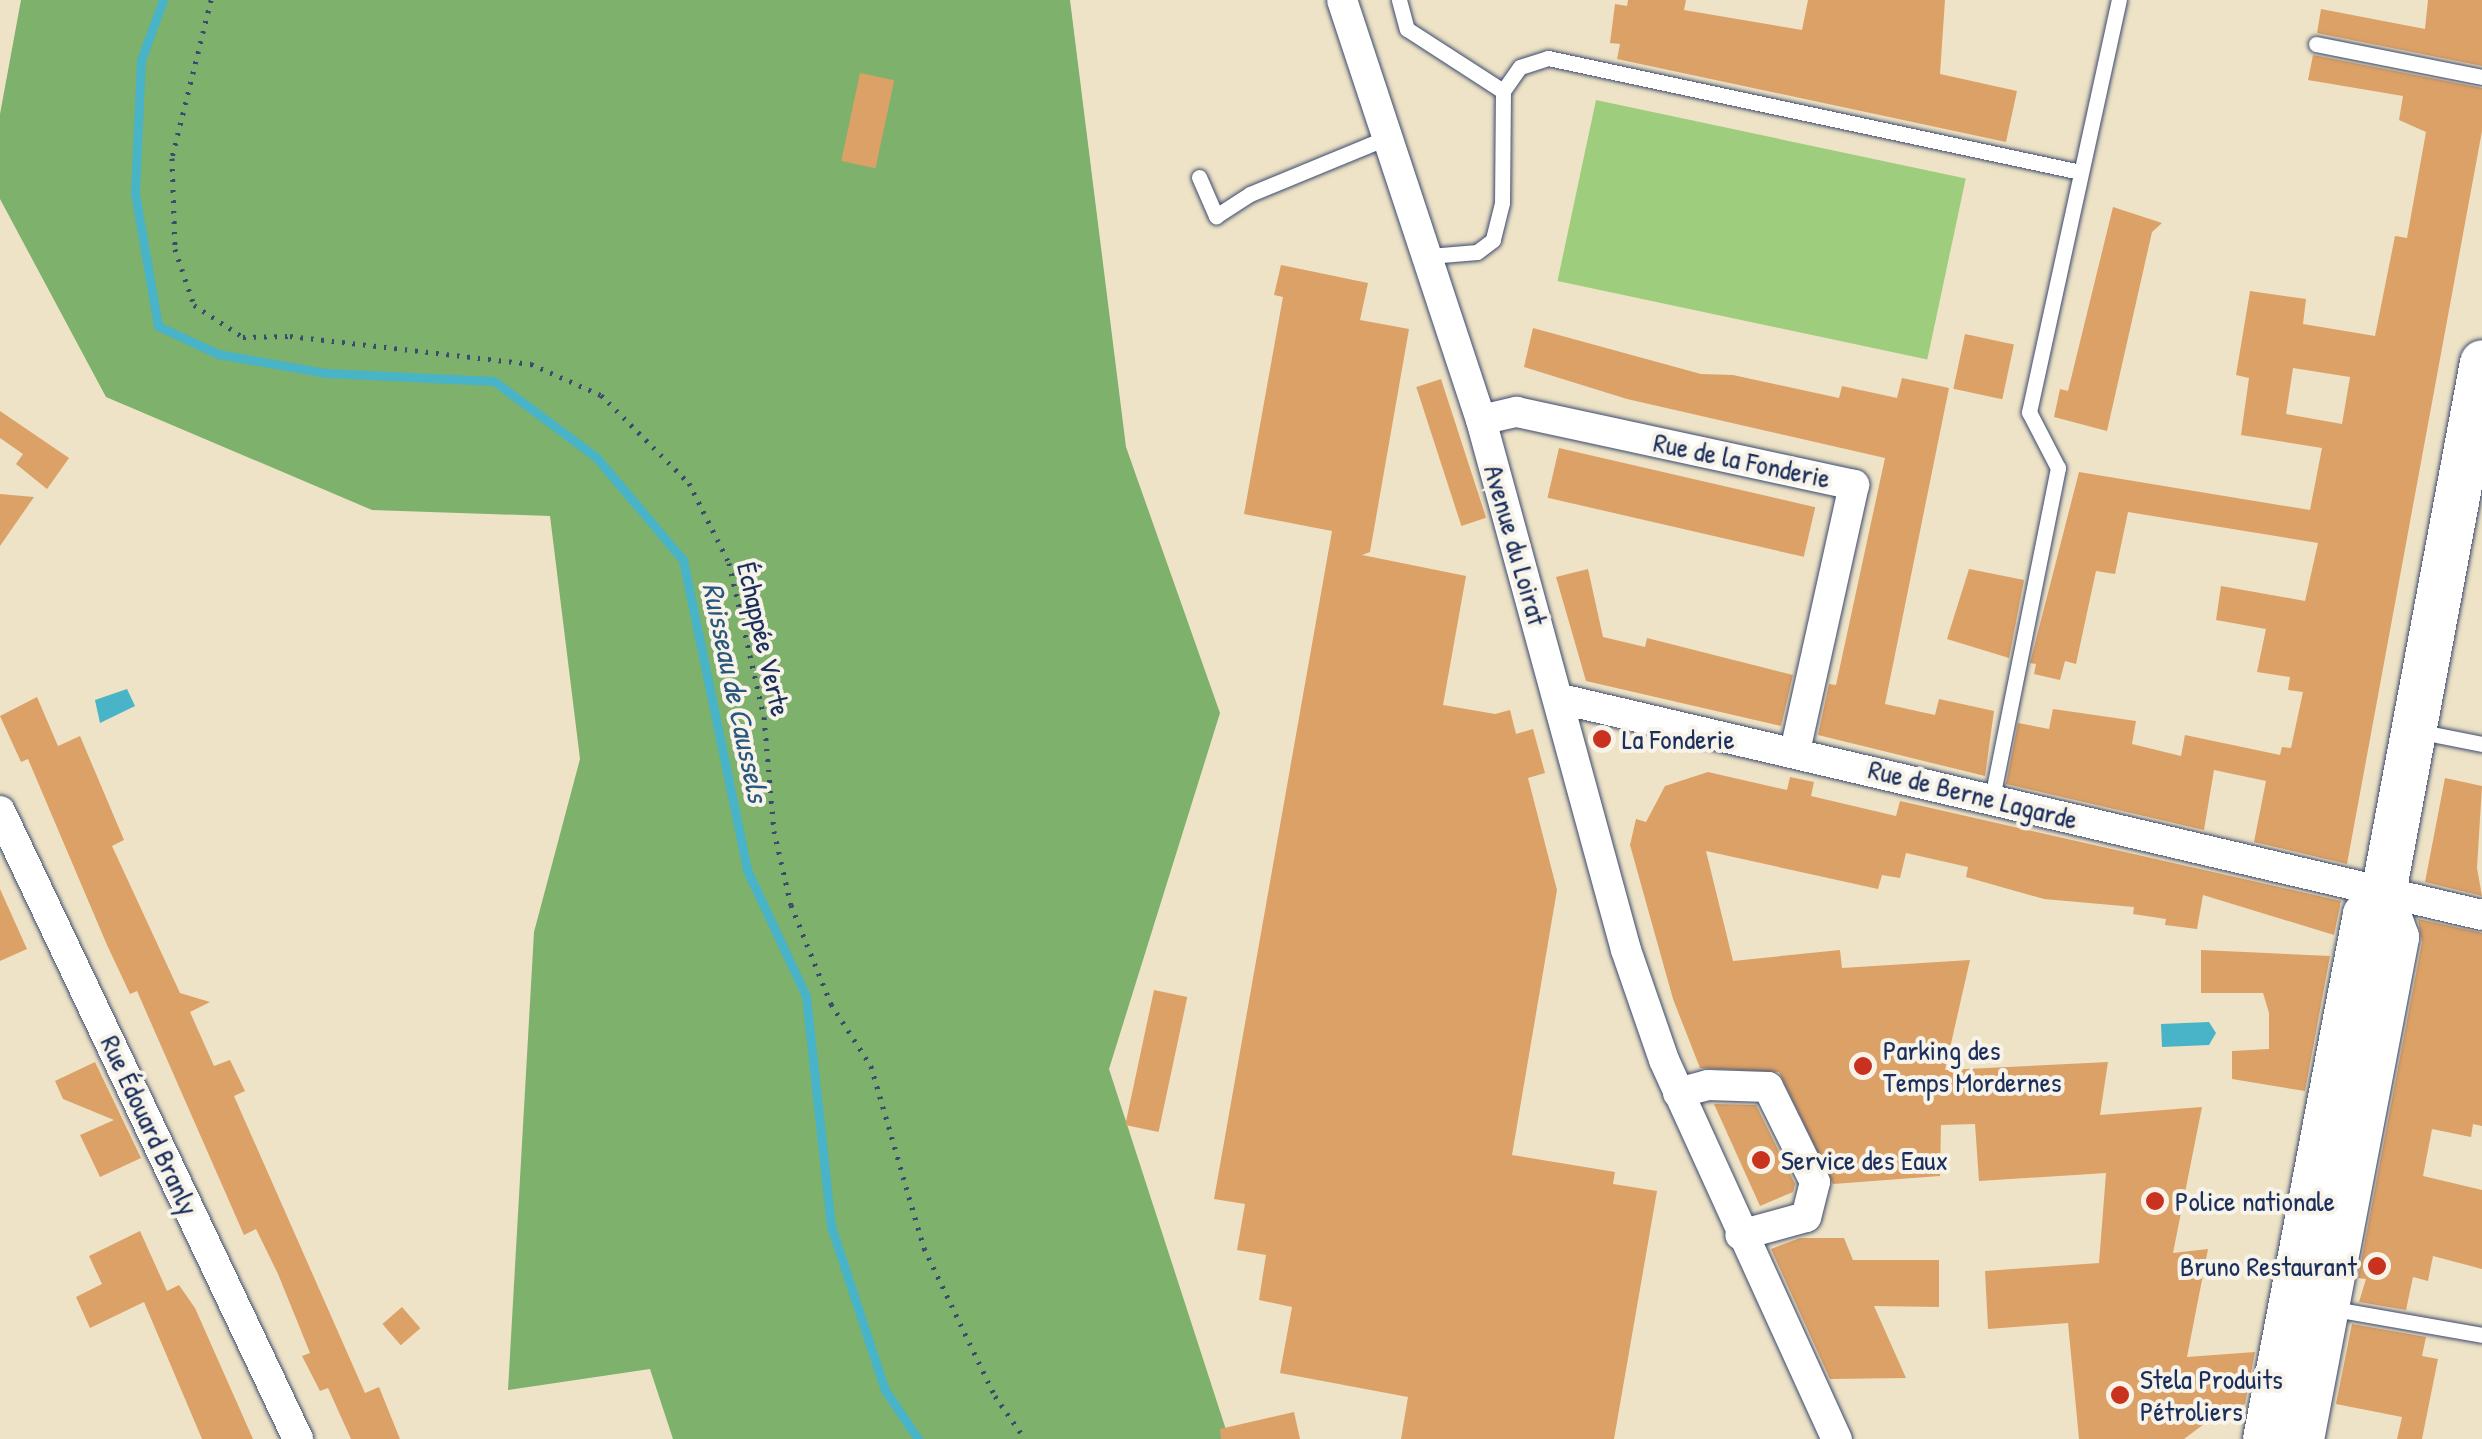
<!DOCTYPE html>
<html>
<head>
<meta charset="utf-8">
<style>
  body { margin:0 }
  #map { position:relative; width:2482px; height:1439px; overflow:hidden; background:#eee3c6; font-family:"Patrick Hand",sans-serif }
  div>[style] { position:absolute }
  .green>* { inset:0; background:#9ece7d; transform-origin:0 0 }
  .forest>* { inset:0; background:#7eb16c }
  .water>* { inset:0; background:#49b3c7 }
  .stream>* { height:9px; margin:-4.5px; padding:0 4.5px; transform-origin:4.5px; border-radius:4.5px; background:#49b3c7 }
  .building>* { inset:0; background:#dca167; transform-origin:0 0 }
  .path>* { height:5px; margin-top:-2.5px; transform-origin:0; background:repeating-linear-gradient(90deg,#3b4a6e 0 2.5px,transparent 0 10.5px) }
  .roads { filter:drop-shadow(0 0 2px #3b4a6e) drop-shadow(0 0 2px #3b4a6e) }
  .lane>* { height:15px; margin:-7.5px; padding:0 7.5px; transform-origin:7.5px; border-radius:7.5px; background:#fff }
  .street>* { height:30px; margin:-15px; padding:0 15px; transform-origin:15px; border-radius:15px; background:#fff }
  .primary>* { height:45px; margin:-22.5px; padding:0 22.5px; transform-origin:22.5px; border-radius:22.5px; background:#fff }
  .dots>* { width:28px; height:28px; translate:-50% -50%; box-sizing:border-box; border:5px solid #f7f3e8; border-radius:50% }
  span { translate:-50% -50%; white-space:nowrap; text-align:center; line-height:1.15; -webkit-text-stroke:8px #f7f3e8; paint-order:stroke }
  .street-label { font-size:28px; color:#1b2f5e }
  .poi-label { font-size:28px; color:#1b2f5e }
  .left { translate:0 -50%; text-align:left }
  .right { translate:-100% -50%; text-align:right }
  .water-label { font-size:30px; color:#29577e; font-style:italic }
</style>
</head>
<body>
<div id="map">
  <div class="green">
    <i style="left:1596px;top:100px;width:378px;height:185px;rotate:12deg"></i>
  </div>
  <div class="forest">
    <i style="clip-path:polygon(21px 0,1070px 0,1126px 447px,1220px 713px,1109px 1069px,1229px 1439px,673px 1439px,650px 1369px,508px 1390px,534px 932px,580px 759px,550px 516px,372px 510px,106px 397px,0 199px,0 114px)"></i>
  </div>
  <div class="water">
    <i style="clip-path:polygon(127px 689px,135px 706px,100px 723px,95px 700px)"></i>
    <i style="clip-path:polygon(2209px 1022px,2216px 1033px,2209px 1045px,2162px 1047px,2161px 1024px)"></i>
  </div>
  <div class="stream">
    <i style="left:163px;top:0;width:64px;rotate:110.1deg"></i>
    <i style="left:141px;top:60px;width:133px;rotate:92.6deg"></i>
    <i style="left:135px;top:193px;width:135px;rotate:80.2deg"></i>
    <i style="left:158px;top:326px;width:66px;rotate:25deg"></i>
    <i style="left:218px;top:354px;width:110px;rotate:10deg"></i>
    <i style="left:326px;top:373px;width:168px;rotate:2.7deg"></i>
    <i style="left:494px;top:381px;width:127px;rotate:36.7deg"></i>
    <i style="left:596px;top:457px;width:135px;rotate:49.8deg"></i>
    <i style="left:683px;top:560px;width:317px;rotate:78.3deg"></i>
    <i style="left:747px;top:870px;width:139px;rotate:64.9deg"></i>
    <i style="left:806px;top:996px;width:231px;rotate:83.8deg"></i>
    <i style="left:831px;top:1226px;width:173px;rotate:71.8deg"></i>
    <i style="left:885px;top:1390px;width:59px;rotate:56deg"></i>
  </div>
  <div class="building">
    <i style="clip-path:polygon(1628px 0,1686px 0,1684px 10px,1802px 30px,1808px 0,1945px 0,1940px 74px,2017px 91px,2006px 142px,1617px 59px,1620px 44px,1610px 43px,1615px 4px,1627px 6px)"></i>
    <i style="clip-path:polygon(2428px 0,2482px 0,2482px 66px,2317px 33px,2321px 9px,2425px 29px)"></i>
    <i style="clip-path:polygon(evenodd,2313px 55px,2482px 88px,2482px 131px,2347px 864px,2254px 842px,2266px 781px,2214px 770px,2204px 830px,2006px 784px,2018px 723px,2049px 729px,2053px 709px,2136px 721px,2132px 744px,2181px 756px,2185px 735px,2280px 755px,2282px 747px,2291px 748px,2303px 692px,2288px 690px,2290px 677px,2257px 672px,2266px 629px,2216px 620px,2221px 586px,2305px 601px,2318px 543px,2128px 512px,2115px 574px,2096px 571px,2076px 664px,2065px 661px,2060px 680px,2034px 674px,2036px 664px,2030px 663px,2079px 472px,2310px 510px,2322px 448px,2241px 435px,2249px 378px,2236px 375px,2250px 291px,2306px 299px,2303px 324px,2375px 336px,2395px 236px,2407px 238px,2426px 132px,2399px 120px,2403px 96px,2308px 80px,2313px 55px,2293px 368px,2350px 377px,2342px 424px,2286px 414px,2293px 368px)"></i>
    <i style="left:860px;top:73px;width:35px;height:90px;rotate:12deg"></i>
    <i style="clip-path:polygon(2113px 207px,2162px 223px,2152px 232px,2107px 431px,2054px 417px,2060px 389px,2068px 391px)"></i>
    <i style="clip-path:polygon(1281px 265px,1368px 283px,1360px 320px,1409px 329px,1370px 552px,1362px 555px,1466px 576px,1443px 705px,1495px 714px,1510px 710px,1516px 734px,1533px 729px,1545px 773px,1528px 778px,1557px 890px,1512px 1155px,1615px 1172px,1613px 1184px,1657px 1191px,1614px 1439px,1401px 1439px,1408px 1397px,1280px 1373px,1292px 1307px,1259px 1300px,1266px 1255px,1237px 1250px,1245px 1204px,1214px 1199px,1332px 531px,1244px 514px,1283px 297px,1274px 295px)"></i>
    <i style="clip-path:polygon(1533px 328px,1701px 374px,1733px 375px,1839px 398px,1842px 386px,1897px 398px,1902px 378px,1949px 388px,1885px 704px,1935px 715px,1939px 699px,1994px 711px,1985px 776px,1818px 735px,1829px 684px,1836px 685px,1885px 458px,1627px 399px,1524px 367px)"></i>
    <i style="left:1965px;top:334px;width:50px;height:56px;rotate:12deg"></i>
    <i style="left:1441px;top:379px;width:146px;height:26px;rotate:72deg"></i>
    <i style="clip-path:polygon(0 411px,69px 458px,47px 489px,16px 464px,23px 454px,0 438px)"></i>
    <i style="left:1559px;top:448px;width:263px;height:51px;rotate:13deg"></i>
    <i style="clip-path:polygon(0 494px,34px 497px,0 546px)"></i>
    <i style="clip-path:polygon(1588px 569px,1603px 637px,1645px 647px,1647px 638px,1793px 675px,1781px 726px,1586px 681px,1556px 577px)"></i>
    <i style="clip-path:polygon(1969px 569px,2024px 580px,2009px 658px,1947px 639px)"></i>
    <i style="clip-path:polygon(37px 697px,58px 746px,80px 736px,124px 840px,112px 846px,180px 993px,210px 1002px,190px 1012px,214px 1066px,230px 1060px,245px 1091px,234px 1096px,365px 1393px,379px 1387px,400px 1439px,351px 1439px,328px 1388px,320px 1391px,302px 1356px,310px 1353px,278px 1274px,256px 1229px,244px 1235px,137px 991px,130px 994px,107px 945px,28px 759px,21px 762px,0 716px)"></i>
    <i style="clip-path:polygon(1708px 772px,1787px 790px,1790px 777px,1814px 782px,1811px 796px,1896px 816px,1900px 801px,2341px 901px,2334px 935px,2203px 895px,2197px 929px,2165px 925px,2166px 919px,2133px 914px,2134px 907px,2044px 899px,1966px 877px,1968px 867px,1906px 853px,1900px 878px,1882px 875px,1878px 889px,1706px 851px,1733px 961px,1840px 950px,1842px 968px,1970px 960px,1945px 1070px,2108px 1062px,2100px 1115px,2202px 1107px,2173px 1253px,2208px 1249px,2187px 1357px,2255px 1352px,2245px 1404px,2220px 1412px,2184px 1439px,2079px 1439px,2068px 1323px,1988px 1329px,1985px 1271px,2099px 1263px,2106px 1173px,1979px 1181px,1975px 1124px,1941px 1125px,1940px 1176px,1833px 1184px,1779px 1072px,1700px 1068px,1673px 999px,1630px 845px,1636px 819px,1646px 822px,1665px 786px)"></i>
    <i style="clip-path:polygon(2445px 778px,2482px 786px,2477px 868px,2482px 896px,2425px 882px)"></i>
    <i style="clip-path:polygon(0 889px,27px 949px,0 961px)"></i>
    <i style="clip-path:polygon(2418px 919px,2482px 933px,2482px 1126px,2473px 1124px,2471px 1137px,2432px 1129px,2423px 1176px,2482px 1190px,2482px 1269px,2433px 1256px,2428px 1281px,2413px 1277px,2406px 1310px,2359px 1302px,2366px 1279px,2358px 1278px,2422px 942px)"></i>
    <i style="clip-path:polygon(2201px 950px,2330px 956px,2305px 1091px,2232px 1079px,2232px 1051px,2269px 1049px,2269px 1013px,2263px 993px,2201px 993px)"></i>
    <i style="left:1154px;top:990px;width:34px;height:138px;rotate:12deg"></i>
    <i style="clip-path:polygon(95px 1062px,141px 1158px,100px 1177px,80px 1135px,114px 1120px,63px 1099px,55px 1081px)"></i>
    <i style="clip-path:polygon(1714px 1104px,1756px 1105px,1795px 1184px,1793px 1192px,1760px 1206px)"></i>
    <i style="clip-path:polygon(140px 1231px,167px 1291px,179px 1285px,195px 1308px,253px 1439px,202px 1439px,144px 1302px,90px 1328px,76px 1297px,102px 1284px,89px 1256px)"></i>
    <i style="clip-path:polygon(1800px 1238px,1844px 1238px,1853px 1260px,1939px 1260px,1939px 1307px,1874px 1306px,1906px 1378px,1830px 1379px,1771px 1249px)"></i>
    <i style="left:402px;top:1307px;width:28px;height:26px;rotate:49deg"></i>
    <i style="clip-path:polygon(2352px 1324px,2426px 1337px,2422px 1356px,2438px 1359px,2422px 1439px,2397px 1439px,2402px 1417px,2336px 1404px)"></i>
    <i style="clip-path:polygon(1294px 1412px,1300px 1439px,1221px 1439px,1220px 1429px)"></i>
  </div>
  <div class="path">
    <i style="left:211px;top:0;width:163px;rotate:103.9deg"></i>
    <i style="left:172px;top:158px;width:91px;rotate:88.1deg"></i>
    <i style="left:175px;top:249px;width:59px;rotate:71.3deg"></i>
    <i style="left:194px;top:305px;width:59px;rotate:33.1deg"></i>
    <i style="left:243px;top:337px;width:47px;rotate:-1.2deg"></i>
    <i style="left:290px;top:336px;width:243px;rotate:6.6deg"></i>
    <i style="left:531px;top:364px;width:77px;rotate:23.9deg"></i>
    <i style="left:601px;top:395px;width:124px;rotate:45deg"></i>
    <i style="left:689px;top:483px;width:89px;rotate:63.4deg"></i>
    <i style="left:729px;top:563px;width:158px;rotate:77.2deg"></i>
    <i style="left:764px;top:717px;width:114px;rotate:85deg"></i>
    <i style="left:774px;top:831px;width:76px;rotate:77.1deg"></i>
    <i style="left:791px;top:905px;width:107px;rotate:68deg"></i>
    <i style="left:831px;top:1004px;width:74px;rotate:57.2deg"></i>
    <i style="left:871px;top:1066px;width:190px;rotate:73.8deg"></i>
    <i style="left:924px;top:1248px;width:164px;rotate:64.4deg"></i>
    <i style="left:995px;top:1396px;width:52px;rotate:55.1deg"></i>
  </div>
  <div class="roads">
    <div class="lane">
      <i style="left:1399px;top:0;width:30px;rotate:75deg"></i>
      <i style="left:1407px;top:29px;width:114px;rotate:32.9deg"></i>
      <i style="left:1503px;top:91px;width:112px;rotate:90.5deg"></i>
      <i style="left:1502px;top:203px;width:38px;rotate:104deg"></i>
      <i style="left:1493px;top:240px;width:20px;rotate:143deg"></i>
      <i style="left:1477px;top:252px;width:48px;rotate:175.2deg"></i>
      <i style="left:2316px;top:44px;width:169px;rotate:11.2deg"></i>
      <i style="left:1503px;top:91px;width:29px;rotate:-55deg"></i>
      <i style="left:1520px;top:67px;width:29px;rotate:-18deg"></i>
      <i style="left:1548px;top:58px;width:544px;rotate:12.09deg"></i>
      <i style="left:1199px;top:177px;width:43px;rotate:66.4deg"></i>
      <i style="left:1216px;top:216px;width:40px;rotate:-32.9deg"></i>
      <i style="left:1250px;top:194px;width:147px;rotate:-22.4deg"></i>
      <i style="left:2417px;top:731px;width:66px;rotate:11.3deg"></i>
      <i style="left:1992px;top:798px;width:337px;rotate:-78.7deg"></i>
      <i style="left:2058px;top:468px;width:63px;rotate:-117.4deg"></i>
      <i style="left:2029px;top:412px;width:422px;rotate:-77.7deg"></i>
      <i style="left:2328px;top:1308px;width:156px;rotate:9.9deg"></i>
    </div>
    <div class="street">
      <i style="left:1342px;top:0;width:442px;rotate:71.7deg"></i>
      <i style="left:1481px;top:420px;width:549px;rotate:74.7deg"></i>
      <i style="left:1626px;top:950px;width:116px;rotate:70.9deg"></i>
      <i style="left:1664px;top:1060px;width:417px;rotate:65.5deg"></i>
      <i style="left:1481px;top:420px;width:37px;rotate:-13deg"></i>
      <i style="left:1517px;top:412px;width:345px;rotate:12.2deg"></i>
      <i style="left:1854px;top:485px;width:272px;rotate:102.5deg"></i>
      <i style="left:1561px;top:699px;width:946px;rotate:13.2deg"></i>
      <i style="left:0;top:811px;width:695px;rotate:64.61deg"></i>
      <i style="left:1678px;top:1093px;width:31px;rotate:-15deg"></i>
      <i style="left:1708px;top:1085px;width:60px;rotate:1.9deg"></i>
      <i style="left:1768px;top:1087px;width:106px;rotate:63.7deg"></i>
      <i style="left:1815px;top:1182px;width:36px;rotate:104deg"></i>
      <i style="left:1806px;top:1217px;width:68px;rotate:164.7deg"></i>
    </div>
    <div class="primary">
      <i style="left:2265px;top:1439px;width:534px;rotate:-79.22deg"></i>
      <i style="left:2365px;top:914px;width:23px;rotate:-43deg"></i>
      <i style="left:2382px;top:898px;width:545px;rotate:-79.43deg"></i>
      <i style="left:2301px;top:1439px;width:511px;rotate:-79.28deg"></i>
      <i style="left:2396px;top:937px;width:41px;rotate:-109.7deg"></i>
    </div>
  </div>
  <div class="dots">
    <i style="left:1602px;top:739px;background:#c8321e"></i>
    <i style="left:1863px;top:1066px;background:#c8321e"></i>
    <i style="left:1761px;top:1160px;background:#c8321e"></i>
    <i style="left:2155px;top:1201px;background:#c8321e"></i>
    <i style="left:2377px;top:1266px;background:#c8321e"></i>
    <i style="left:2120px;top:1395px;background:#c8321e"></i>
  </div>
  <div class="street-label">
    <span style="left:1742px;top:460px;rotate:12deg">Rue de la Fonderie</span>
    <span style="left:1516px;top:545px;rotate:74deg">Avenue du Loirat</span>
    <span style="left:764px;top:639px;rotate:77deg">Échappée Verte</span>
    <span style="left:1973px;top:794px;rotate:14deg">Rue de Berne Lagarde</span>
    <span style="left:150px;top:1125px;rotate:65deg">Rue Édouard Branly</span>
  </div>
  <div class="poi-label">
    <span class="left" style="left:1622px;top:739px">La Fonderie</span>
    <span class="left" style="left:1883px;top:1066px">Parking des<br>Temps Mordernes</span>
    <span class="left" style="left:1781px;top:1160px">Service des Eaux</span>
    <span class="left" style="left:2175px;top:1201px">Police nationale</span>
    <span class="right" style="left:2357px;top:1266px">Bruno Restaurant</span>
    <span class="left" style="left:2140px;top:1395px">Stela Produits<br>Pétroliers</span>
  </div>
  <div class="water-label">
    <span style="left:736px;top:692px;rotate:78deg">Ruisseau de Caussels</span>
  </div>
</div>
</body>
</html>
